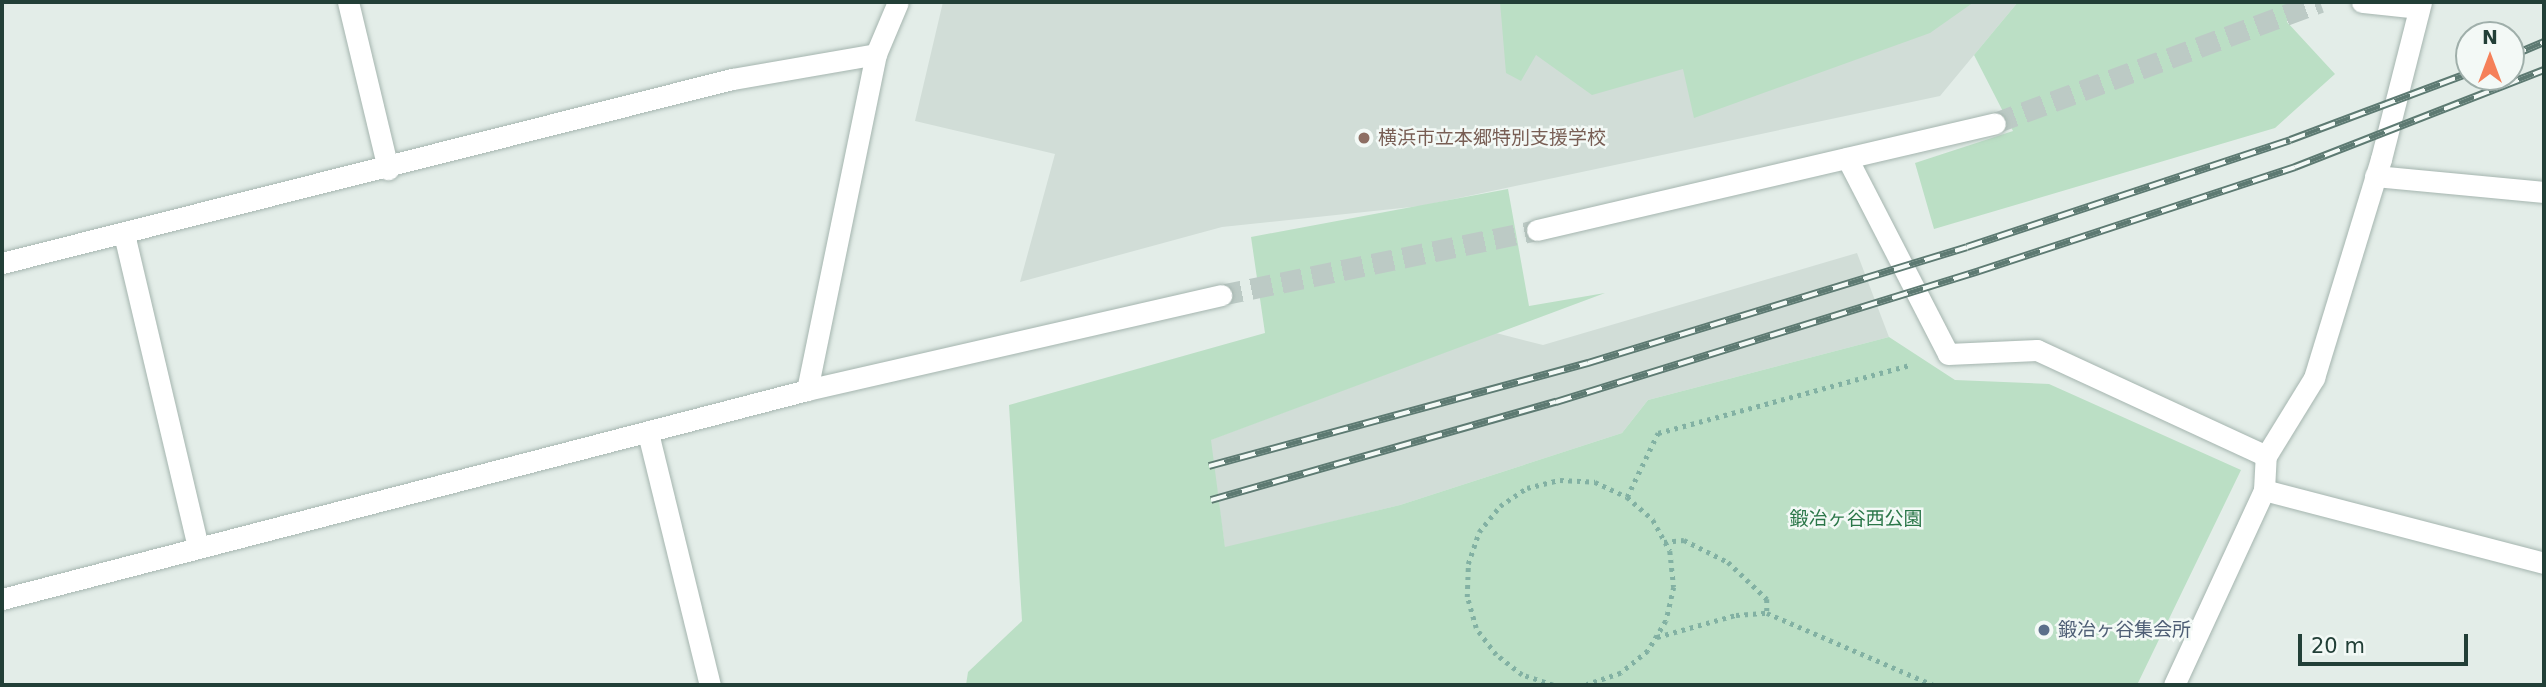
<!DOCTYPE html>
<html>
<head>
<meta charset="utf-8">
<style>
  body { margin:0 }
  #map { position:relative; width:2546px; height:687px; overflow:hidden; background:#e3ede8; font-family:"DejaVu Sans","Noto Sans JP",sans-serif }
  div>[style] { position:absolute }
  .built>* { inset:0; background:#d1ddd7 }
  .green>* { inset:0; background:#bbdfc5 }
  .minor-tunnel>* { height:21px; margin-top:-10.5px; transform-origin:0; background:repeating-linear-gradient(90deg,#bccac5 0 21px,transparent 0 31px) }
  .path>* { height:4.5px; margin-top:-2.25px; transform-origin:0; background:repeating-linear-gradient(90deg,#82b1a3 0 3.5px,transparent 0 8.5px) }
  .roads { filter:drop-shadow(0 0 2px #a5b5af) drop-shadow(0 0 2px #a5b5af) }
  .minor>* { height:21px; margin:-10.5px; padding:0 10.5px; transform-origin:10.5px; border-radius:10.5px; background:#fff }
  .rail>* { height:8px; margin-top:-4px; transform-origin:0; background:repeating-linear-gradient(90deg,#f3f9f6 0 16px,#5d7a72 0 32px); box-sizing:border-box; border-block:2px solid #5d7a72 }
  .dots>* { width:19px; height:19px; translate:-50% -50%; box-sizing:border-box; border:4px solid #f3f9f6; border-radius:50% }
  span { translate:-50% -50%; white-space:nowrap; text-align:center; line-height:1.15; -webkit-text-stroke:5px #f3f9f6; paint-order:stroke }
  .education-label { font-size:19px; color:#785e54 }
  .left { translate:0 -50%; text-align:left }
  .park-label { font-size:19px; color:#2b7749 }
  .service-label { font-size:19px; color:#4e5e75 }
  .frame { position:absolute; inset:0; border:4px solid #223f37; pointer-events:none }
  .north { position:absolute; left:2455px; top:21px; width:70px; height:70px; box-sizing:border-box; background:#f3f9f6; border:2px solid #9fafaa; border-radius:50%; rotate:0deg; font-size:19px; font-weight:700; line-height:28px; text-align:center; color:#223f37 }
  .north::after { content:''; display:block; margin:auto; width:24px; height:32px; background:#f58059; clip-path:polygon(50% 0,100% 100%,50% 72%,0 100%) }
  .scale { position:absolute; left:2298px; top:634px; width:170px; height:32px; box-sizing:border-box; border:4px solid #223f37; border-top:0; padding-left:9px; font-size:21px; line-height:24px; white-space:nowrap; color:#223f37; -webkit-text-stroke:5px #f3f9f6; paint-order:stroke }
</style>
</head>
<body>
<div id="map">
  <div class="built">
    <i style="clip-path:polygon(943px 2px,2018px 2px,1940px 96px,1421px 206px,1222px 227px,1020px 282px,1055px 154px,915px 121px)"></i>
    <i style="clip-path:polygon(1857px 253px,1889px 337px,1648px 400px,1622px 433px,1400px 505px,1225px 548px,1210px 440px,1496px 333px,1543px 345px)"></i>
  </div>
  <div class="green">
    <i style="clip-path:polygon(1500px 2px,1974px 2px,1930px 33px,1694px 118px,1683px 69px,1592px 95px,1536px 55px,1521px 81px,1506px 73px)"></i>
    <i style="clip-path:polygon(2018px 2px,2290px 2px,2287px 22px,2335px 74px,2275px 128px,1934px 229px,1915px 163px,2013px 131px,1974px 55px)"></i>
    <i style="clip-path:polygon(1508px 189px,1529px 306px,1605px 293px,1211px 440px,1225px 547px,1400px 505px,1622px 433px,1648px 400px,1889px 337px,1955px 380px,2049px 384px,2241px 470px,2137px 685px,966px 685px,968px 672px,1022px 621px,1009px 405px,1265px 333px,1251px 237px)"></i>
  </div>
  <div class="minor-tunnel">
    <i style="left:1995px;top:123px;width:347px;rotate:-20.4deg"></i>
    <i style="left:1221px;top:295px;width:323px;rotate:-11.6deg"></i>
  </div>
  <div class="path">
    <i style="left:1627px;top:497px;width:71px;rotate:-64.2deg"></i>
    <i style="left:1658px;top:433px;width:261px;rotate:-15.1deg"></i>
    <i style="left:1664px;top:542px;width:20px;rotate:-6deg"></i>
    <i style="left:1684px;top:540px;width:49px;rotate:26.6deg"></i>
    <i style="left:1728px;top:562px;width:54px;rotate:43.5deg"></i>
    <i style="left:1767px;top:599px;width:14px;rotate:90deg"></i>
    <i style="left:1657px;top:637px;width:82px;rotate:-15.6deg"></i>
    <i style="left:1736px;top:615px;width:31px;rotate:-4deg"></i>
    <i style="left:1767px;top:613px;width:181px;rotate:23.4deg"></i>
    <i style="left:1553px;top:685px;width:33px;rotate:-162deg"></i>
    <i style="left:1522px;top:675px;width:33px;rotate:-142deg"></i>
    <i style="left:1496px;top:655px;width:34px;rotate:-127deg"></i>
    <i style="left:1476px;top:628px;width:32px;rotate:-106deg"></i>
    <i style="left:1467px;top:597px;width:33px;rotate:-88deg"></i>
    <i style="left:1468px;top:564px;width:34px;rotate:-71deg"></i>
    <i style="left:1479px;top:532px;width:33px;rotate:-51deg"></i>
    <i style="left:1500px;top:506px;width:32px;rotate:-34deg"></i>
    <i style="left:1527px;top:488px;width:34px;rotate:-14deg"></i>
    <i style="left:1560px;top:480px;width:35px;rotate:3deg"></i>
    <i style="left:1595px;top:482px;width:35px;rotate:25deg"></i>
    <i style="left:1627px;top:497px;width:35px;rotate:41deg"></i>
    <i style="left:1653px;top:520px;width:35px;rotate:61deg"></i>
    <i style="left:1670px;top:551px;width:36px;rotate:84deg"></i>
    <i style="left:1674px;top:587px;width:35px;rotate:103deg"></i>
    <i style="left:1666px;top:621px;width:35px;rotate:121deg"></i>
    <i style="left:1648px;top:651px;width:35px;rotate:141deg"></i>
    <i style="left:1621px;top:673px;width:36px;rotate:161deg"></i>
  </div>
  <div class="roads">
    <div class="minor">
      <i style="left:348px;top:2px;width:172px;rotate:76.5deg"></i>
      <i style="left:2362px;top:2px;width:57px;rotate:6deg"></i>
      <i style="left:1847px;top:158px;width:220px;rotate:62.7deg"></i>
      <i style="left:1948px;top:354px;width:89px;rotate:-2.6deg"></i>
      <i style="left:2037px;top:350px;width:252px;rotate:24.8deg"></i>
      <i style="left:2375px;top:176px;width:170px;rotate:5.4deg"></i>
      <i style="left:1537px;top:230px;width:470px;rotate:-13.1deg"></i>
      <i style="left:124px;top:234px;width:321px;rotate:76.7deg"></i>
      <i style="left:2px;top:263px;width:753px;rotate:-14.15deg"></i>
      <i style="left:732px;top:79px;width:146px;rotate:-9.8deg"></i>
      <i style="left:807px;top:390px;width:425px;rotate:-12.9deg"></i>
      <i style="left:648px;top:433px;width:260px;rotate:76.2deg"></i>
      <i style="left:2264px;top:490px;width:289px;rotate:14.6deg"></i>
      <i style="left:2px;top:599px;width:832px;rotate:-14.55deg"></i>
      <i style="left:807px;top:390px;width:343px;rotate:-78.4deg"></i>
      <i style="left:876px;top:54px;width:56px;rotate:-67.1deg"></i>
      <i style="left:2174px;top:685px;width:215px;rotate:-65.2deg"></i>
      <i style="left:2264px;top:490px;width:34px;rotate:-87deg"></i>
      <i style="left:2266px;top:456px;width:92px;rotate:-58.4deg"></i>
      <i style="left:2314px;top:378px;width:229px;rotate:-73deg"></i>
      <i style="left:2381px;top:159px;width:162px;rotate:-75.7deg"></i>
    </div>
  </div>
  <div class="rail">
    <i style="left:2511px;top:56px;width:36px;rotate:-23deg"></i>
    <i style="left:1209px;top:466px;width:393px;rotate:-15.2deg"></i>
    <i style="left:1588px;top:363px;width:396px;rotate:-17deg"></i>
    <i style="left:1967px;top:247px;width:340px;rotate:-18.3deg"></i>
    <i style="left:2290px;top:140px;width:191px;rotate:-20.5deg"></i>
    <i style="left:1211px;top:500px;width:359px;rotate:-15.9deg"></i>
    <i style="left:1556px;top:402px;width:443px;rotate:-17.2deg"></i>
    <i style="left:1979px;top:271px;width:333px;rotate:-18.2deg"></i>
    <i style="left:2295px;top:167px;width:267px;rotate:-21.3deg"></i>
  </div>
  <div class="dots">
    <i style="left:1364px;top:138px;background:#8d6e63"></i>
    <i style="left:2044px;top:630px;background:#5c6f8a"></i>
  </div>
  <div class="education-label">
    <span class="left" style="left:1378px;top:138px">横浜市立本郷特別支援学校</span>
  </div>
  <div class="park-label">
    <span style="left:1856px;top:519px">鍛冶ヶ谷西公園</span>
  </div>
  <div class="service-label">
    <span class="left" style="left:2058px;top:630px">鍛冶ヶ谷集会所</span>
  </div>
  <div class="frame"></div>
  <div class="north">N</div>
  <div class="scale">20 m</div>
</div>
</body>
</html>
